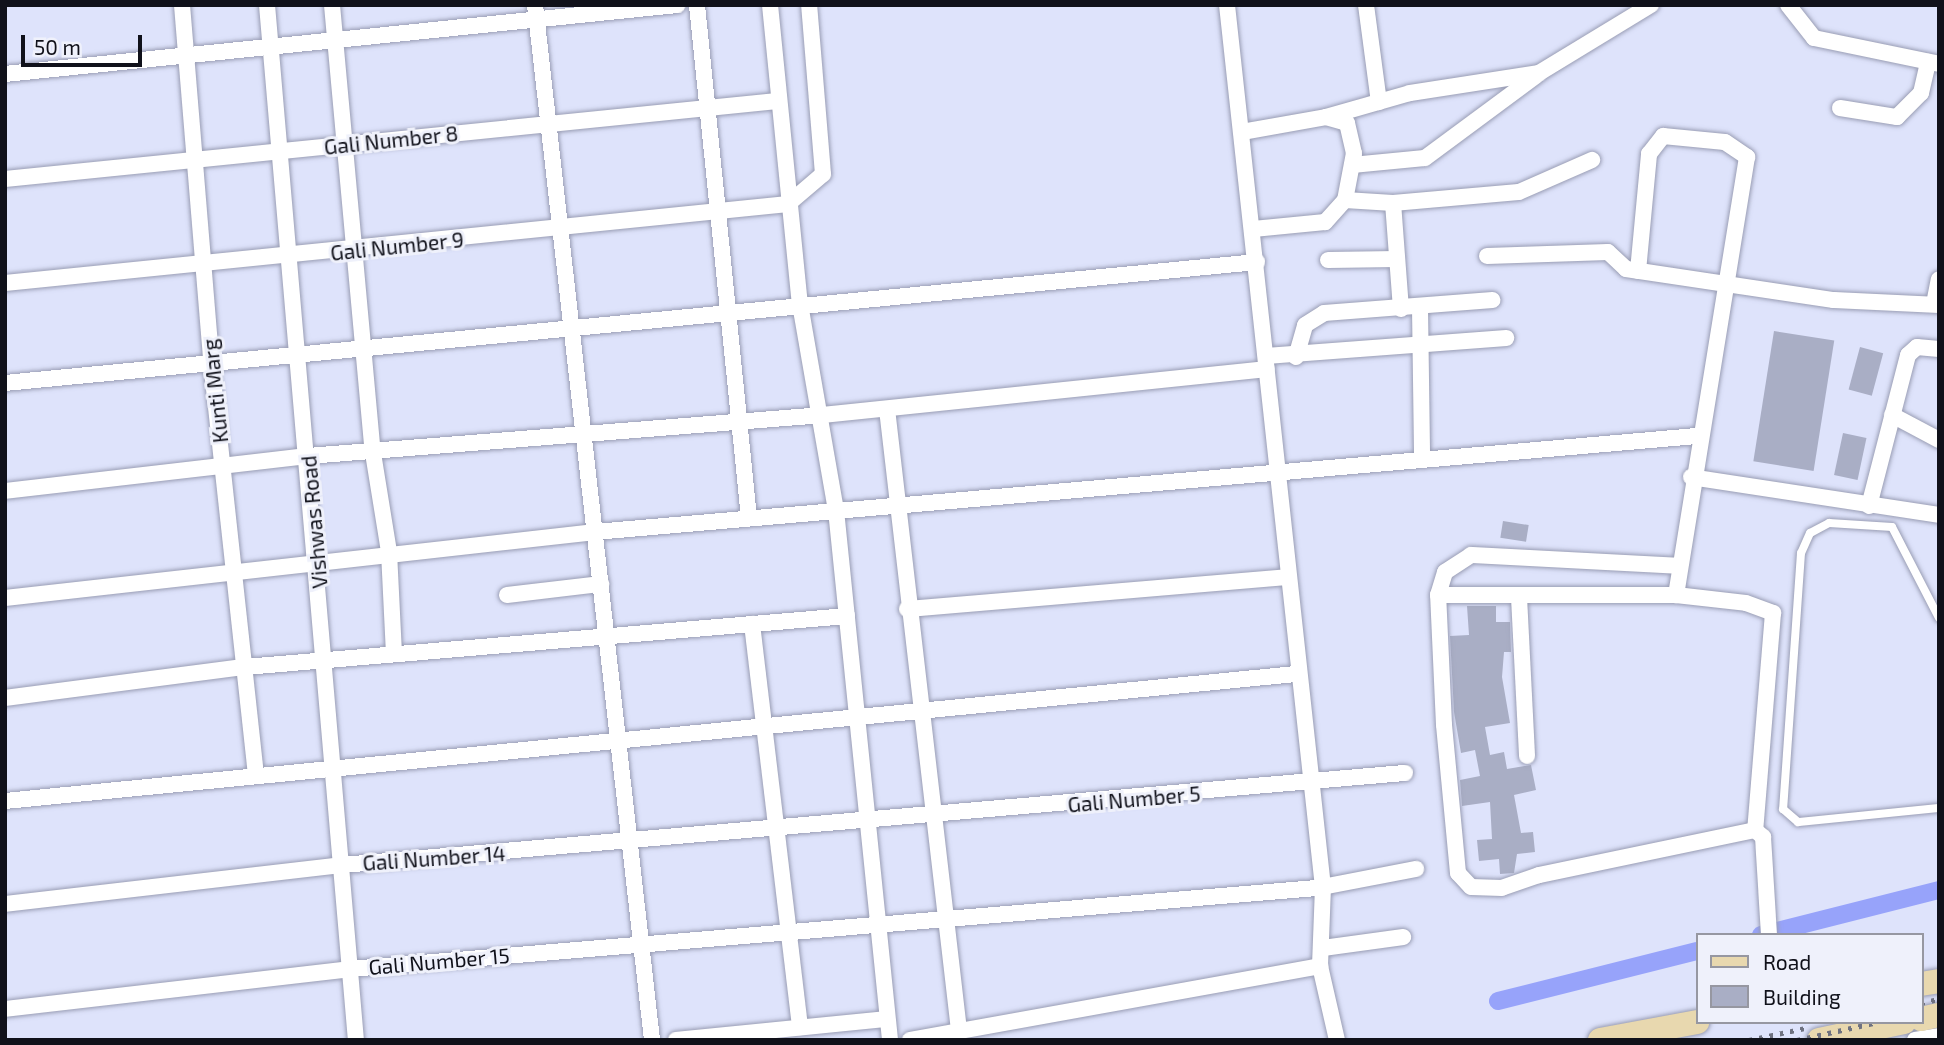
<!DOCTYPE html>
<html>
<head>
<meta charset="utf-8">
<style>
  body { margin:0 }
  #map { position:relative; width:1944px; height:1045px; overflow:hidden; background:#dee3fb; font-family:"Exo 2",sans-serif }
  div>[style] { position:absolute }
  .canal>* { height:18px; margin:-9px; padding:0 9px; transform-origin:9px; border-radius:9px; background:#97a3fa }
  .building>* { inset:0; background:#a9aec5; transform-origin:0 0 }
  .roads { filter:drop-shadow(0 0 2px #999db4) drop-shadow(0 0 2px #999db4) }
  .service>* { height:8px; margin:-4px; padding:0 4px; transform-origin:4px; border-radius:4px; background:#fff }
  .minor>* { height:16px; margin:-8px; padding:0 8px; transform-origin:8px; border-radius:8px; background:#fff }
  .primary>* { height:24px; margin:-12px; padding:0 12px; transform-origin:12px; border-radius:12px; background:#e8d8af }
  .rail>* { height:5px; margin-top:-2.5px; transform-origin:0; background:repeating-linear-gradient(90deg,#6e7180 0 3.5px,transparent 0 10.5px) }
  span { translate:-50% -50%; white-space:nowrap; text-align:center; line-height:1.15; -webkit-text-stroke:6px #eff1fb; paint-order:stroke }
  .street-label { font-size:21px; color:#10111a }
  .frame { position:absolute; inset:0; border:7px solid #10111a; pointer-events:none }
  .legend { position:absolute; left:1696px; top:933px; width:228px; height:91px; box-sizing:border-box; background:#eff1fb; border:2px solid #9697a1; margin:0; padding:9px 12px; list-style:none; font-size:21px; color:#10111a }
  .legend li { display:flex; align-items:center; gap:14px; height:35px }
  .legend b { width:35px; border:2px solid #9697a1 }
  .scale { position:absolute; left:21px; top:35px; width:121px; height:32px; box-sizing:border-box; border:4px solid #10111a; border-top:0; padding-left:9px; font-size:21px; line-height:24px; white-space:nowrap; color:#10111a; -webkit-text-stroke:5px #eff1fb; paint-order:stroke }
</style>
</head>
<body>
<div id="map">
  <div class="canal">
    <i style="left:1761px;top:935px;width:184px;rotate:-14.2deg"></i>
    <i style="left:1498px;top:1001px;width:205px;rotate:-14.1deg"></i>
  </div>
  <div class="building">
    <i style="left:1774px;top:331px;width:61px;height:132px;rotate:9deg"></i>
    <i style="left:1860px;top:347px;width:24px;height:44px;rotate:15deg"></i>
    <i style="left:1843px;top:433px;width:24px;height:43px;rotate:12deg"></i>
    <i style="left:1503px;top:521px;width:26px;height:17px;rotate:9deg"></i>
    <i style="clip-path:polygon(1467px 606px,1496px 606px,1496px 622px,1510px 622px,1511px 652px,1504px 652px,1502px 677px,1510px 723px,1485px 727px,1490px 755px,1504px 752px,1507px 769px,1531px 765px,1536px 790px,1514px 795px,1521px 833px,1533px 832px,1535px 852px,1517px 854px,1514px 873px,1500px 874px,1499px 859px,1479px 861px,1477px 840px,1492px 839px,1490px 802px,1462px 806px,1460px 780px,1480px 776px,1475px 750px,1461px 753px,1454px 712px,1450px 636px,1469px 635px)"></i>
  </div>
  <div class="roads">
    <div class="service">
      <i style="left:1939px;top:618px;width:102px;rotate:-117.3deg"></i>
      <i style="left:1892px;top:527px;width:63px;rotate:-176.4deg"></i>
      <i style="left:1829px;top:523px;width:21px;rotate:152deg"></i>
      <i style="left:1810px;top:533px;width:22px;rotate:114deg"></i>
      <i style="left:1801px;top:553px;width:257px;rotate:94deg"></i>
      <i style="left:1783px;top:809px;width:20px;rotate:41deg"></i>
      <i style="left:1798px;top:822px;width:142px;rotate:-5.7deg"></i>
    </div>
    <div class="minor">
      <i style="left:182px;top:5px;width:357px;rotate:85.3deg"></i>
      <i style="left:211px;top:361px;width:417px;rotate:83.8deg"></i>
      <i style="left:267px;top:5px;width:1039px;rotate:85.09deg"></i>
      <i style="left:332px;top:5px;width:450px;rotate:84.8deg"></i>
      <i style="left:373px;top:453px;width:100px;rotate:80.8deg"></i>
      <i style="left:389px;top:552px;width:102px;rotate:87.2deg"></i>
      <i style="left:535px;top:5px;width:1042px;rotate:83.55deg"></i>
      <i style="left:697px;top:5px;width:516px;rotate:84.21deg"></i>
      <i style="left:770px;top:5px;width:301px;rotate:84.3deg"></i>
      <i style="left:800px;top:304px;width:209px;rotate:80.1deg"></i>
      <i style="left:836px;top:510px;width:533px;rotate:84.18deg"></i>
      <i style="left:1227px;top:5px;width:887px;rotate:83.79deg"></i>
      <i style="left:1323px;top:887px;width:79px;rotate:92.2deg"></i>
      <i style="left:1320px;top:966px;width:76px;rotate:77.1deg"></i>
      <i style="left:1366px;top:5px;width:98px;rotate:82.4deg"></i>
      <i style="left:1788px;top:5px;width:42px;rotate:51.8deg"></i>
      <i style="left:1814px;top:38px;width:128px;rotate:11.7deg"></i>
      <i style="left:5px;top:74px;width:676px;rotate:-5.86deg"></i>
      <i style="left:1840px;top:108px;width:58px;rotate:9deg"></i>
      <i style="left:1897px;top:117px;width:34px;rotate:-45deg"></i>
      <i style="left:1921px;top:93px;width:32px;rotate:-77deg"></i>
      <i style="left:1326px;top:117px;width:87px;rotate:-15.9deg"></i>
      <i style="left:1410px;top:93px;width:131px;rotate:-8.8deg"></i>
      <i style="left:1539px;top:73px;width:131px;rotate:-31.3deg"></i>
      <i style="left:1242px;top:132px;width:85px;rotate:-10.1deg"></i>
      <i style="left:1326px;top:117px;width:22px;rotate:16deg"></i>
      <i style="left:1347px;top:123px;width:31px;rotate:77deg"></i>
      <i style="left:1354px;top:153px;width:48px;rotate:100.8deg"></i>
      <i style="left:1345px;top:200px;width:30px;rotate:132deg"></i>
      <i style="left:1325px;top:222px;width:72px;rotate:174.4deg"></i>
      <i style="left:1352px;top:165px;width:73px;rotate:-5.5deg"></i>
      <i style="left:1425px;top:158px;width:138px;rotate:-36.5deg"></i>
      <i style="left:5px;top:179px;width:776px;rotate:-5.77deg"></i>
      <i style="left:1345px;top:200px;width:48px;rotate:3.6deg"></i>
      <i style="left:1487px;top:256px;width:121px;rotate:-1.9deg"></i>
      <i style="left:1608px;top:252px;width:25px;rotate:43deg"></i>
      <i style="left:1626px;top:269px;width:210px;rotate:8.5deg"></i>
      <i style="left:1834px;top:300px;width:105px;rotate:2.7deg"></i>
      <i style="left:1328px;top:260px;width:69px;rotate:-0.8deg"></i>
      <i style="left:1638px;top:271px;width:118px;rotate:-84.6deg"></i>
      <i style="left:1649px;top:154px;width:23px;rotate:-52deg"></i>
      <i style="left:1663px;top:136px;width:62px;rotate:5.5deg"></i>
      <i style="left:1725px;top:142px;width:27px;rotate:34deg"></i>
      <i style="left:1747px;top:157px;width:444px;rotate:99.2deg"></i>
      <i style="left:5px;top:283px;width:787px;rotate:-5.76deg"></i>
      <i style="left:788px;top:204px;width:46px;rotate:-40.6deg"></i>
      <i style="left:823px;top:174px;width:170px;rotate:-94.7deg"></i>
      <i style="left:1934px;top:304px;width:25px;rotate:-79deg"></i>
      <i style="left:1420px;top:308px;width:152px;rotate:89.2deg"></i>
      <i style="left:1401px;top:309px;width:106px;rotate:-94.3deg"></i>
      <i style="left:1393px;top:203px;width:126px;rotate:-5deg"></i>
      <i style="left:1519px;top:192px;width:80px;rotate:-23.7deg"></i>
      <i style="left:1266px;top:356px;width:241px;rotate:-4.3deg"></i>
      <i style="left:1296px;top:357px;width:33px;rotate:-74deg"></i>
      <i style="left:1305px;top:325px;width:22px;rotate:-32deg"></i>
      <i style="left:1324px;top:313px;width:169px;rotate:-4.4deg"></i>
      <i style="left:5px;top:383px;width:1258px;rotate:-5.52deg"></i>
      <i style="left:887px;top:409px;width:625px;rotate:83.39deg"></i>
      <i style="left:1892px;top:415px;width:53px;rotate:28deg"></i>
      <i style="left:1691px;top:477px;width:251px;rotate:8.7deg"></i>
      <i style="left:5px;top:491px;width:305px;rotate:-6.6deg"></i>
      <i style="left:308px;top:456px;width:517px;rotate:-4.55deg"></i>
      <i style="left:823px;top:415px;width:446px;rotate:-5.9deg"></i>
      <i style="left:1869px;top:506px;width:156px;rotate:-75.5deg"></i>
      <i style="left:1908px;top:355px;width:12px;rotate:-42deg"></i>
      <i style="left:1917px;top:347px;width:22px;rotate:5deg"></i>
      <i style="left:507px;top:595px;width:95px;rotate:-6.7deg"></i>
      <i style="left:1438px;top:595px;width:238px"></i>
      <i style="left:1676px;top:595px;width:70px;rotate:6.5deg"></i>
      <i style="left:1746px;top:603px;width:29px;rotate:20deg"></i>
      <i style="left:1773px;top:613px;width:218px;rotate:94.7deg"></i>
      <i style="left:1755px;top:830px;width:221px;rotate:168.2deg"></i>
      <i style="left:1539px;top:875px;width:39px;rotate:161deg"></i>
      <i style="left:1502px;top:888px;width:31px;rotate:-178deg"></i>
      <i style="left:1471px;top:887px;width:19px;rotate:-133deg"></i>
      <i style="left:1458px;top:873px;width:149px;rotate:-95.4deg"></i>
      <i style="left:1444px;top:725px;width:130px;rotate:-92.6deg"></i>
      <i style="left:1438px;top:595px;width:24px;rotate:-73deg"></i>
      <i style="left:1445px;top:572px;width:31px;rotate:-33deg"></i>
      <i style="left:1471px;top:555px;width:208px;rotate:3deg"></i>
      <i style="left:1519px;top:597px;width:159px;rotate:87.1deg"></i>
      <i style="left:5px;top:598px;width:594px;rotate:-6.38deg"></i>
      <i style="left:595px;top:532px;width:1106px;rotate:-4.98deg"></i>
      <i style="left:907px;top:609px;width:382px;rotate:-4.8deg"></i>
      <i style="left:752px;top:624px;width:406px;rotate:83.2deg"></i>
      <i style="left:5px;top:698px;width:242px;rotate:-7.4deg"></i>
      <i style="left:245px;top:667px;width:604px;rotate:-4.84deg"></i>
      <i style="left:5px;top:801px;width:1297px;rotate:-5.62deg"></i>
      <i style="left:1755px;top:830px;width:11px;rotate:41deg"></i>
      <i style="left:1763px;top:837px;width:98px;rotate:86.5deg"></i>
      <i style="left:5px;top:904px;width:339px;rotate:-6.6deg"></i>
      <i style="left:342px;top:865px;width:1067px;rotate:-4.95deg"></i>
      <i style="left:1323px;top:948px;width:81px;rotate:-7.8deg"></i>
      <i style="left:5px;top:1009px;width:347px;rotate:-6.6deg"></i>
      <i style="left:350px;top:969px;width:970px;rotate:-4.79deg"></i>
      <i style="left:1317px;top:888px;width:101px;rotate:-10.9deg"></i>
      <i style="left:676px;top:1040px;width:212px;rotate:-5.7deg"></i>
      <i style="left:910px;top:1040px;width:417px;rotate:-10.2deg"></i>
      <i style="left:1915px;top:1040px;width:24px;rotate:-9deg"></i>
    </div>
    <div class="primary">
      <i style="left:1921px;top:984px;width:18px;rotate:-9deg"></i>
      <i style="left:1921px;top:1019px;width:18px;rotate:-13deg"></i>
      <i style="left:1600px;top:1040px;width:99px;rotate:-10.5deg"></i>
      <i style="left:1819px;top:1040px;width:87px;rotate:-12deg"></i>
    </div>
  </div>
  <div class="rail">
    <i style="left:1921px;top:1003px;width:18px;rotate:-13deg"></i>
    <i style="left:1749px;top:1040px;width:62px;rotate:-12deg"></i>
    <i style="left:1797px;top:1040px;width:83px;rotate:-12.5deg"></i>
  </div>
  <div class="street-label">
    <span style="left:391px;top:140px;rotate:-6deg">Gali Number 8</span>
    <span style="left:397px;top:246px;rotate:-6deg">Gali Number 9</span>
    <span style="left:215px;top:391px;rotate:-96deg">Kunti Marg</span>
    <span style="left:314px;top:522px;rotate:-95deg">Vishwas Road</span>
    <span style="left:1134px;top:799px;rotate:-5deg">Gali Number 5</span>
    <span style="left:434px;top:858px;rotate:-4deg">Gali Number 14</span>
    <span style="left:439px;top:961px;rotate:-5deg">Gali Number 15</span>
  </div>
  <div class="frame"></div>
  <ul class="legend">
  <li><b style="height:9px;background:#e8d8af"></b>Road</li>
  <li><b style="height:19px;background:#a9aec5"></b>Building</li>
  </ul>
  <div class="scale">50 m</div>
</div>
</body>
</html>
